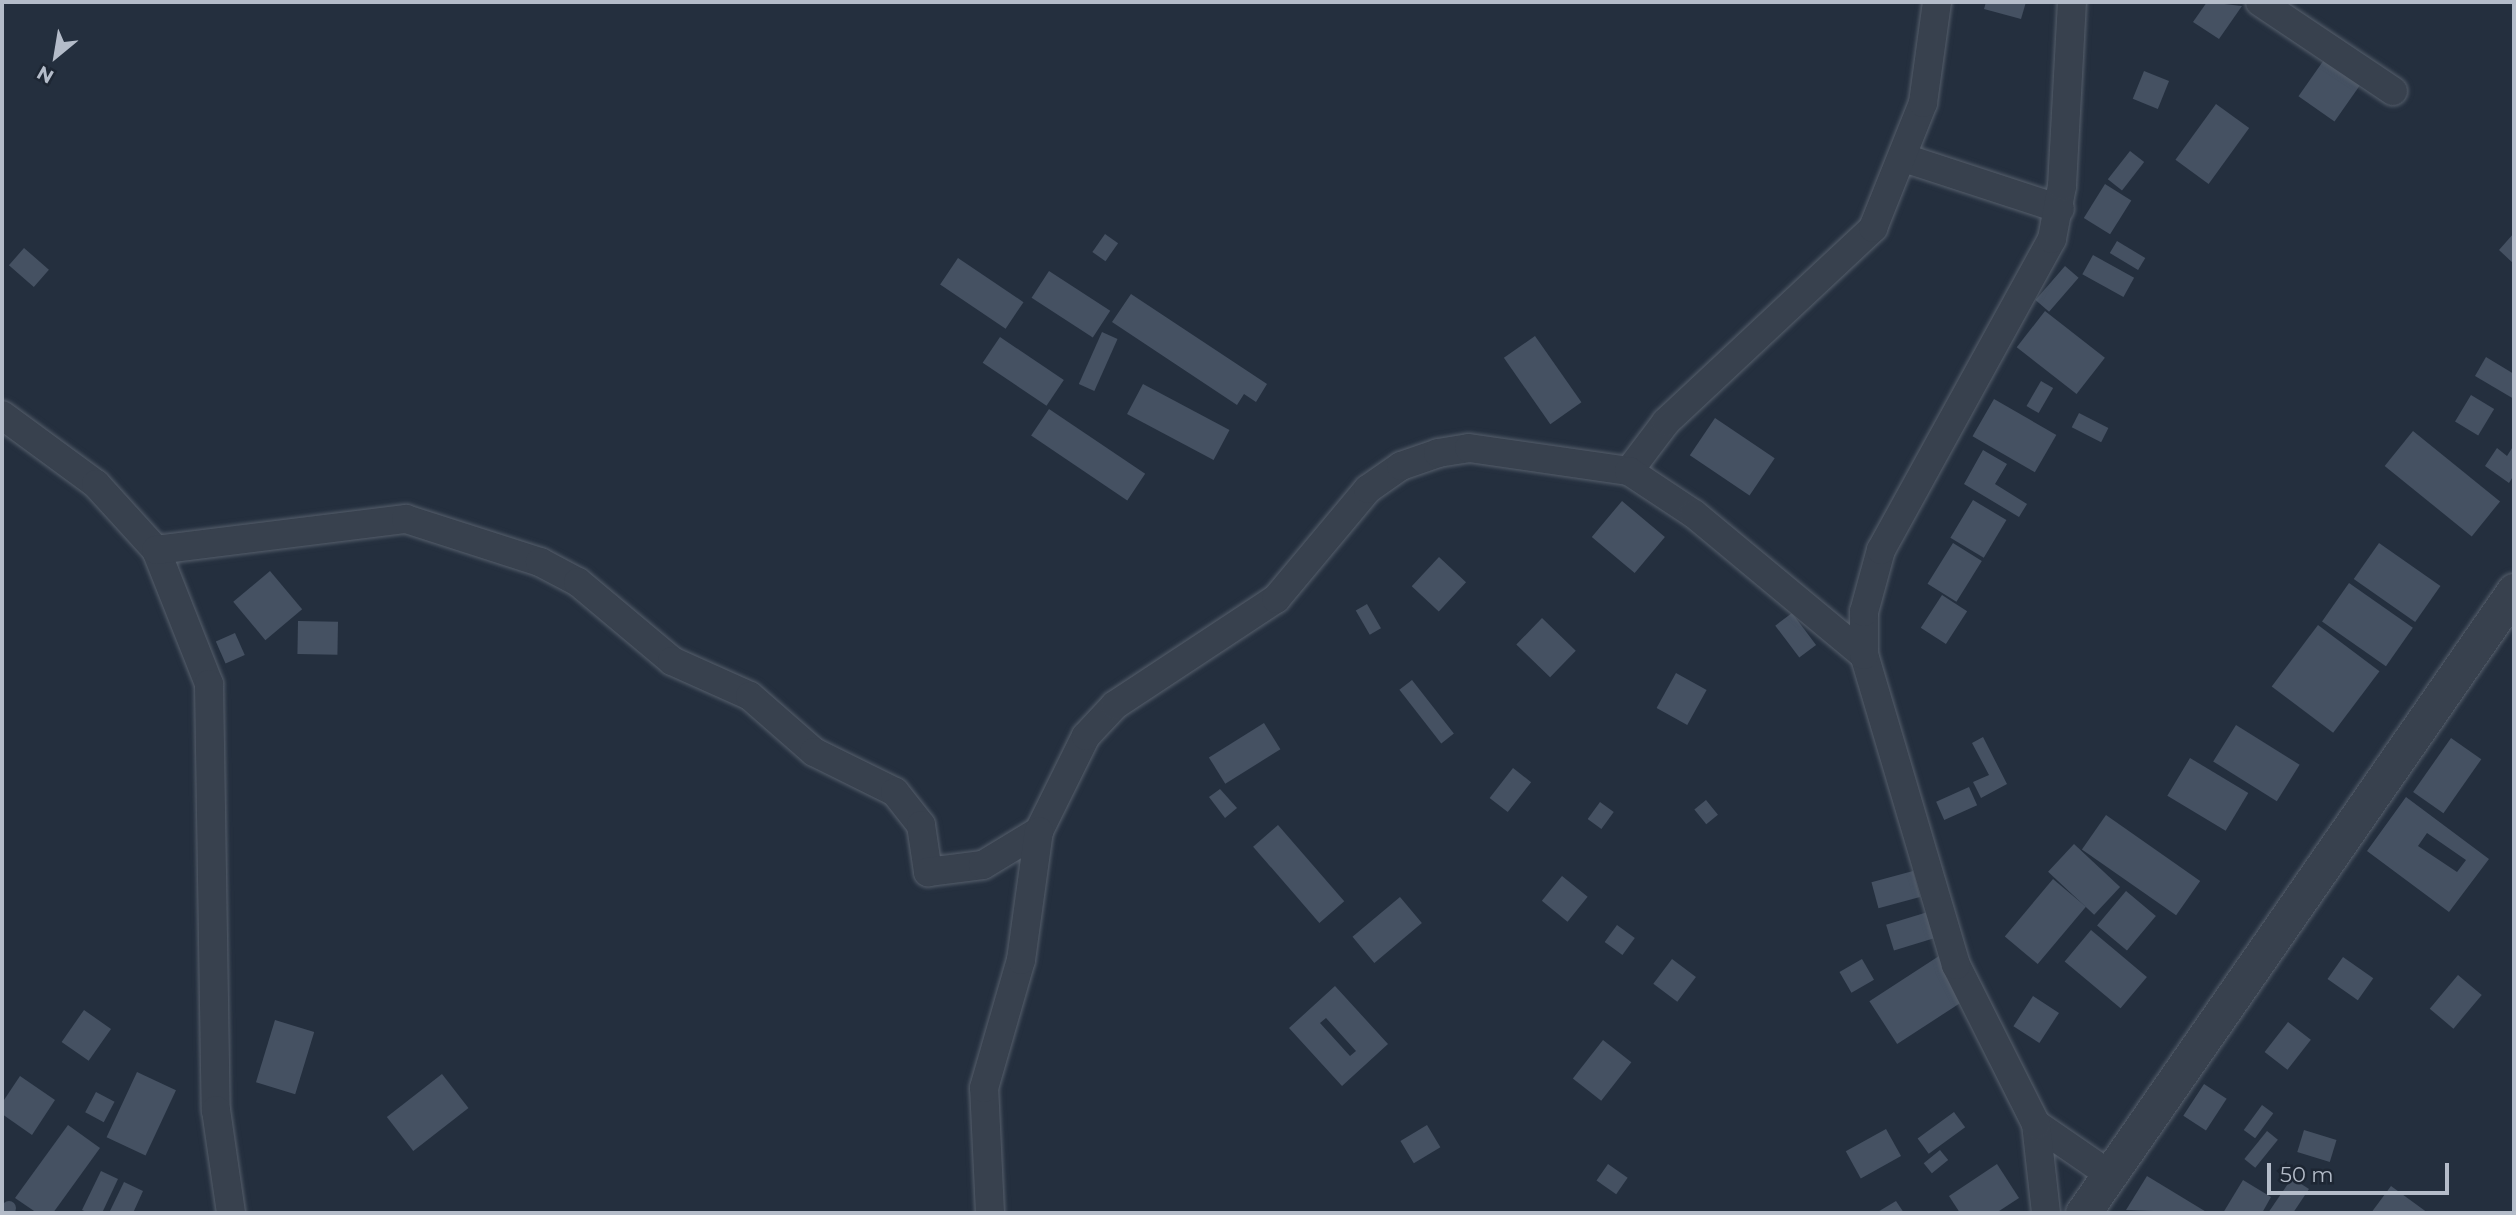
<!DOCTYPE html>
<html>
<head>
<meta charset="utf-8">
<style>
  body { margin:0 }
  #map { position:relative; width:2516px; height:1215px; overflow:hidden; background:#242f3e; font-family:Montserrat,sans-serif }
  div>[style] { position:absolute }
  .building>* { inset:0; background:#455162; transform-origin:0 0 }
  .round { border-radius:50% }
  .roads { filter:drop-shadow(0 0 2px #565f6c) drop-shadow(0 0 2px #565f6c) }
  .minor>* { height:28px; margin:-14px; padding:0 14px; transform-origin:14px; border-radius:14px; background:#38414e }
  .tertiary>* { height:35px; margin:-17.5px; padding:0 17.5px; transform-origin:17.5px; border-radius:17.5px; background:#38414e }
  span { translate:-50% -50%; white-space:nowrap; text-align:center; line-height:1.15; -webkit-text-stroke:6px #1d2633; paint-order:stroke }
  .frame { position:absolute; inset:0; border:4px solid #b4bcc9; pointer-events:none }
  .north { position:absolute; left:21px; top:21px; width:70px; height:70px; -webkit-text-stroke:5px #1d2633; paint-order:stroke; rotate:210deg; font-size:19px; font-weight:700; line-height:28px; text-align:center; color:#b4bcc9 }
  .north::after { content:''; display:block; margin:auto; width:24px; height:32px; background:#b4bcc9; clip-path:polygon(50% 0,100% 100%,50% 72%,0 100%) }
  .scale { position:absolute; left:2267px; top:1163px; width:182px; height:32px; box-sizing:border-box; border:4px solid #b4bcc9; border-top:0; padding-left:9px; font-size:21px; line-height:24px; white-space:nowrap; color:#b4bcc9; -webkit-text-stroke:5px #1d2633; paint-order:stroke }
</style>
</head>
<body>
<div id="map">
  <div class="building">
    <i style="clip-path:polygon(1986px 2px,2026px 2px,2021px 19px,1984px 9px)"></i>
    <i style="clip-path:polygon(2207px 2px,2242px 6px,2219px 39px,2193px 22px)"></i>
    <i style="left:2326px;top:57px;width:44px;height:48px;rotate:35deg"></i>
    <i style="left:2144px;top:71px;width:27px;height:30px;rotate:22deg"></i>
    <i style="left:2216px;top:104px;width:41px;height:69px;rotate:36deg"></i>
    <i style="left:2130px;top:151px;width:18px;height:36px;rotate:38deg"></i>
    <i style="left:2105px;top:184px;width:31px;height:40px;rotate:32deg"></i>
    <i style="clip-path:polygon(2514px 233px,2514px 264px,2499px 250px)"></i>
    <i style="left:1105px;top:234px;width:16px;height:22px;rotate:35deg"></i>
    <i style="left:2117px;top:241px;width:33px;height:14px;rotate:31deg"></i>
    <i style="left:24px;top:248px;width:33px;height:23px;rotate:41deg"></i>
    <i style="left:2093px;top:255px;width:47px;height:22px;rotate:29deg"></i>
    <i style="left:958px;top:258px;width:79px;height:32px;rotate:34deg"></i>
    <i style="left:2065px;top:266px;width:18px;height:45px;rotate:41deg"></i>
    <i style="left:1049px;top:271px;width:73px;height:32px;rotate:33deg"></i>
    <i style="clip-path:polygon(1131px 294px,1267px 384px,1256px 402px,1244px 394px,1237px 405px,1112px 322px)"></i>
    <i style="left:2045px;top:311px;width:76px;height:46px;rotate:38deg"></i>
    <i style="left:1102px;top:332px;width:17px;height:57px;rotate:24deg"></i>
    <i style="left:1535px;top:336px;width:81px;height:38px;rotate:55deg"></i>
    <i style="left:1000px;top:337px;width:77px;height:31px;rotate:34deg"></i>
    <i style="clip-path:polygon(2486px 357px,2514px 374px,2514px 399px,2475px 376px)"></i>
    <i style="left:2041px;top:381px;width:14px;height:29px;rotate:30deg"></i>
    <i style="left:1143px;top:384px;width:98px;height:34px;rotate:28deg"></i>
    <i style="left:2471px;top:395px;width:27px;height:31px;rotate:31deg"></i>
    <i style="left:1994px;top:399px;width:72px;height:43px;rotate:30deg"></i>
    <i style="left:1049px;top:409px;width:116px;height:32px;rotate:34deg"></i>
    <i style="left:2079px;top:413px;width:33px;height:16px;rotate:27deg"></i>
    <i style="left:1715px;top:418px;width:72px;height:45px;rotate:34deg"></i>
    <i style="left:2413px;top:431px;width:112px;height:45px;rotate:39deg"></i>
    <i style="clip-path:polygon(2514px 445px,2514px 475px,2509px 483px,2485px 466px,2497px 448px,2507px 456px)"></i>
    <i style="clip-path:polygon(1983px 450px,2007px 464px,1995px 484px,2027px 504px,2019px 517px,1964px 484px)"></i>
    <i style="left:1973px;top:500px;width:39px;height:44px;rotate:31deg"></i>
    <i style="left:1622px;top:501px;width:56px;height:47px;rotate:40deg"></i>
    <i style="left:1953px;top:543px;width:34px;height:48px;rotate:32deg"></i>
    <i style="left:2379px;top:543px;width:75px;height:44px;rotate:35deg"></i>
    <i style="left:1439px;top:557px;width:37px;height:40px;rotate:43deg"></i>
    <i style="left:270px;top:571px;width:50px;height:48px;rotate:50deg"></i>
    <i style="left:2349px;top:583px;width:78px;height:47px;rotate:35deg"></i>
    <i style="left:1942px;top:595px;width:30px;height:39px;rotate:33deg"></i>
    <i style="left:1367px;top:604px;width:28px;height:13px;rotate:60deg"></i>
    <i style="left:1792px;top:613px;width:40px;height:21px;rotate:53deg"></i>
    <i style="left:1542px;top:618px;width:47px;height:37px;rotate:44deg"></i>
    <i style="left:298px;top:621px;width:40px;height:33px;rotate:1deg"></i>
    <i style="left:2318px;top:625px;width:77px;height:77px;rotate:37deg"></i>
    <i style="left:235px;top:633px;width:24px;height:21px;rotate:66deg"></i>
    <i style="left:1676px;top:673px;width:35px;height:40px;rotate:29deg"></i>
    <i style="left:1412px;top:680px;width:68px;height:16px;rotate:52deg"></i>
    <i style="left:1264px;top:723px;width:31px;height:65px;rotate:58deg"></i>
    <i style="left:2236px;top:725px;width:75px;height:43px;rotate:32deg"></i>
    <i style="clip-path:polygon(1983px 737px,2007px 784px,1981px 798px,1973px 782px,1989px 775px,1972px 743px)"></i>
    <i style="left:2451px;top:738px;width:37px;height:66px;rotate:35deg"></i>
    <i style="left:2190px;top:758px;width:68px;height:44px;rotate:31deg"></i>
    <i style="left:1513px;top:768px;width:23px;height:38px;rotate:38deg"></i>
    <i style="left:1969px;top:787px;width:20px;height:36px;rotate:66deg"></i>
    <i style="clip-path:polygon(1220px 789px,1237px 808px,1225px 818px,1209px 797px)"></i>
    <i style="clip-path:polygon(evenodd,2406px 797px,2489px 859px,2449px 912px,2367px 851px,2406px 797px,2427px 833px,2466px 860px,2457px 872px,2418px 846px,2427px 833px)"></i>
    <i style="left:1706px;top:800px;width:19px;height:15px;rotate:51deg"></i>
    <i style="left:1600px;top:802px;width:17px;height:21px;rotate:36deg"></i>
    <i style="left:2106px;top:815px;width:115px;height:42px;rotate:35deg"></i>
    <i style="left:1278px;top:825px;width:101px;height:33px;rotate:49deg"></i>
    <i style="left:2074px;top:844px;width:63px;height:38px;rotate:43deg"></i>
    <i style="left:1913px;top:871px;width:27px;height:43px;rotate:75deg"></i>
    <i style="left:1562px;top:876px;width:33px;height:32px;rotate:39deg"></i>
    <i style="left:2053px;top:879px;width:43px;height:75px;rotate:40deg"></i>
    <i style="left:2126px;top:891px;width:39px;height:45px;rotate:40deg"></i>
    <i style="left:1400px;top:897px;width:34px;height:62px;rotate:50deg"></i>
    <i style="left:1931px;top:911px;width:27px;height:47px;rotate:73deg"></i>
    <i style="left:1617px;top:925px;width:22px;height:21px;rotate:36deg"></i>
    <i style="left:2091px;top:930px;width:73px;height:41px;rotate:40deg"></i>
    <i style="left:1939px;top:956px;width:51px;height:83px;rotate:57deg"></i>
    <i style="left:2343px;top:957px;width:37px;height:27px;rotate:35deg"></i>
    <i style="left:1672px;top:959px;width:30px;height:31px;rotate:37deg"></i>
    <i style="left:1862px;top:959px;width:24px;height:26px;rotate:60deg"></i>
    <i style="left:2458px;top:975px;width:31px;height:44px;rotate:40deg"></i>
    <i style="clip-path:polygon(evenodd,1335px 986px,1388px 1044px,1342px 1086px,1289px 1028px,1335px 986px,1326px 1018px,1356px 1051px,1350px 1056px,1320px 1023px,1326px 1018px)"></i>
    <i style="left:2033px;top:996px;width:31px;height:36px;rotate:33deg"></i>
    <i style="left:84px;top:1010px;width:33px;height:39px;rotate:35deg"></i>
    <i style="left:275px;top:1020px;width:41px;height:65px;rotate:17deg"></i>
    <i style="left:2288px;top:1022px;width:29px;height:38px;rotate:38deg"></i>
    <i style="left:1603px;top:1040px;width:36px;height:49px;rotate:38deg"></i>
    <i style="left:137px;top:1072px;width:43px;height:72px;rotate:25deg"></i>
    <i style="left:442px;top:1074px;width:43px;height:70px;rotate:52deg"></i>
    <i style="clip-path:polygon(20px 1076px,55px 1100px,32px 1135px,2px 1114px,2px 1103px)"></i>
    <i style="left:2204px;top:1084px;width:27px;height:38px;rotate:33deg"></i>
    <i style="left:96px;top:1092px;width:21px;height:23px;rotate:28deg"></i>
    <i style="left:2262px;top:1105px;width:14px;height:31px;rotate:36deg"></i>
    <i style="left:1954px;top:1112px;width:19px;height:45px;rotate:54deg"></i>
    <i style="clip-path:polygon(68px 1125px,100px 1148px,53px 1213px,37px 1213px,15px 1198px)"></i>
    <i style="left:1427px;top:1125px;width:26px;height:31px;rotate:59deg"></i>
    <i style="left:1886px;top:1129px;width:31px;height:46px;rotate:61deg"></i>
    <i style="left:2304px;top:1130px;width:34px;height:23px;rotate:17deg"></i>
    <i style="left:2267px;top:1131px;width:14px;height:36px;rotate:39deg"></i>
    <i style="left:1940px;top:1150px;width:13px;height:21px;rotate:51deg"></i>
    <i style="left:1608px;top:1164px;width:24px;height:20px;rotate:35deg"></i>
    <i style="clip-path:polygon(1997px 1164px,2019px 1198px,1996px 1213px,1960px 1213px,1949px 1196px)"></i>
    <i style="clip-path:polygon(101px 1171px,118px 1179px,102px 1213px,89px 1213px,82px 1210px)"></i>
    <i style="clip-path:polygon(2147px 1176px,2208px 1213px,2126px 1210px)"></i>
    <i style="clip-path:polygon(2292px 1178px,2309px 1189px,2293px 1213px,2268px 1213px)"></i>
    <i style="clip-path:polygon(2243px 1180px,2271px 1197px,2262px 1213px,2223px 1213px)"></i>
    <i style="clip-path:polygon(124px 1182px,143px 1191px,133px 1213px,109px 1213px)"></i>
    <i style="clip-path:polygon(2391px 1186px,2428px 1213px,2371px 1213px)"></i>
    <i class="round" style="left:2px;top:1201px;width:14px;height:14px"></i>
    <i style="clip-path:polygon(1896px 1201px,1904px 1213px,1876px 1213px)"></i>
  </div>
  <div class="roads">
    <div class="minor">
      <i style="left:2260px;top:2px;width:160px;rotate:33.8deg"></i>
      <i style="left:1904px;top:158px;width:164px;rotate:18.1deg"></i>
      <i style="left:2px;top:415px;width:117px;rotate:36.3deg"></i>
      <i style="left:96px;top:484px;width:89px;rotate:47.7deg"></i>
      <i style="left:156px;top:550px;width:144px;rotate:68.4deg"></i>
      <i style="left:209px;top:684px;width:426px;rotate:89.1deg"></i>
      <i style="left:216px;top:1110px;width:104px;rotate:81.7deg"></i>
      <i style="left:1629px;top:471px;width:61px;rotate:-52.9deg"></i>
      <i style="left:1666px;top:422px;width:284px;rotate:-43.1deg"></i>
      <i style="left:1873px;top:228px;width:135px;rotate:-68.2deg"></i>
      <i style="left:1923px;top:103px;width:102px;rotate:-82.1deg"></i>
      <i style="left:156px;top:550px;width:252px;rotate:-7.1deg"></i>
      <i style="left:406px;top:519px;width:141px;rotate:17.8deg"></i>
      <i style="left:540px;top:562px;width:43px;rotate:27.8deg"></i>
      <i style="left:578px;top:582px;width:123px;rotate:40deg"></i>
      <i style="left:672px;top:661px;width:85px;rotate:24.2deg"></i>
      <i style="left:750px;top:696px;width:85px;rotate:41.2deg"></i>
      <i style="left:814px;top:752px;width:90px;rotate:26.3deg"></i>
      <i style="left:895px;top:792px;width:42px;rotate:51.8deg"></i>
      <i style="left:921px;top:825px;width:48px;rotate:81.5deg"></i>
      <i style="left:928px;top:872px;width:55px;rotate:-7.3deg"></i>
      <i style="left:983px;top:865px;width:66px;rotate:-31.3deg"></i>
      <i style="left:1039px;top:831px;width:106px;rotate:-63.7deg"></i>
      <i style="left:1086px;top:736px;width:42px;rotate:-46.9deg"></i>
      <i style="left:1115px;top:705px;width:193px;rotate:-33.4deg"></i>
      <i style="left:1276px;top:599px;width:143px;rotate:-50.1deg"></i>
      <i style="left:1368px;top:489px;width:40px;rotate:-34.9deg"></i>
      <i style="left:1401px;top:466px;width:39px;rotate:-19deg"></i>
      <i style="left:1438px;top:453px;width:31px;rotate:-9deg"></i>
      <i style="left:1469px;top:448px;width:162px;rotate:8.2deg"></i>
      <i style="left:1629px;top:471px;width:78px;rotate:33.5deg"></i>
      <i style="left:1694px;top:514px;width:221px;rotate:39.7deg"></i>
      <i style="left:2036px;top:1124px;width:86px;rotate:34.6deg"></i>
      <i style="left:990px;top:1213px;width:125px;rotate:-92.7deg"></i>
      <i style="left:984px;top:1088px;width:133px;rotate:-73.9deg"></i>
      <i style="left:1021px;top:960px;width:130px;rotate:-82.1deg"></i>
      <i style="left:2046px;top:1213px;width:90px;rotate:-96.4deg"></i>
      <i style="left:2036px;top:1124px;width:178px;rotate:-116.7deg"></i>
      <i style="left:1956px;top:965px;width:323px;rotate:-106.5deg"></i>
      <i style="left:1864px;top:655px;width:43px;rotate:-90deg"></i>
      <i style="left:1864px;top:612px;width:64px;rotate:-74.7deg"></i>
      <i style="left:1881px;top:550px;width:355px;rotate:-61.2deg"></i>
      <i style="left:2052px;top:239px;width:54px;rotate:-79.3deg"></i>
      <i style="left:2062px;top:186px;width:184px;rotate:-86.9deg"></i>
    </div>
    <div class="tertiary">
      <i style="left:2083px;top:1213px;width:757px;rotate:-55.28deg"></i>
    </div>
  </div>
  <div class="frame"></div>
  <div class="north">N</div>
  <div class="scale">50 m</div>
</div>
</body>
</html>
